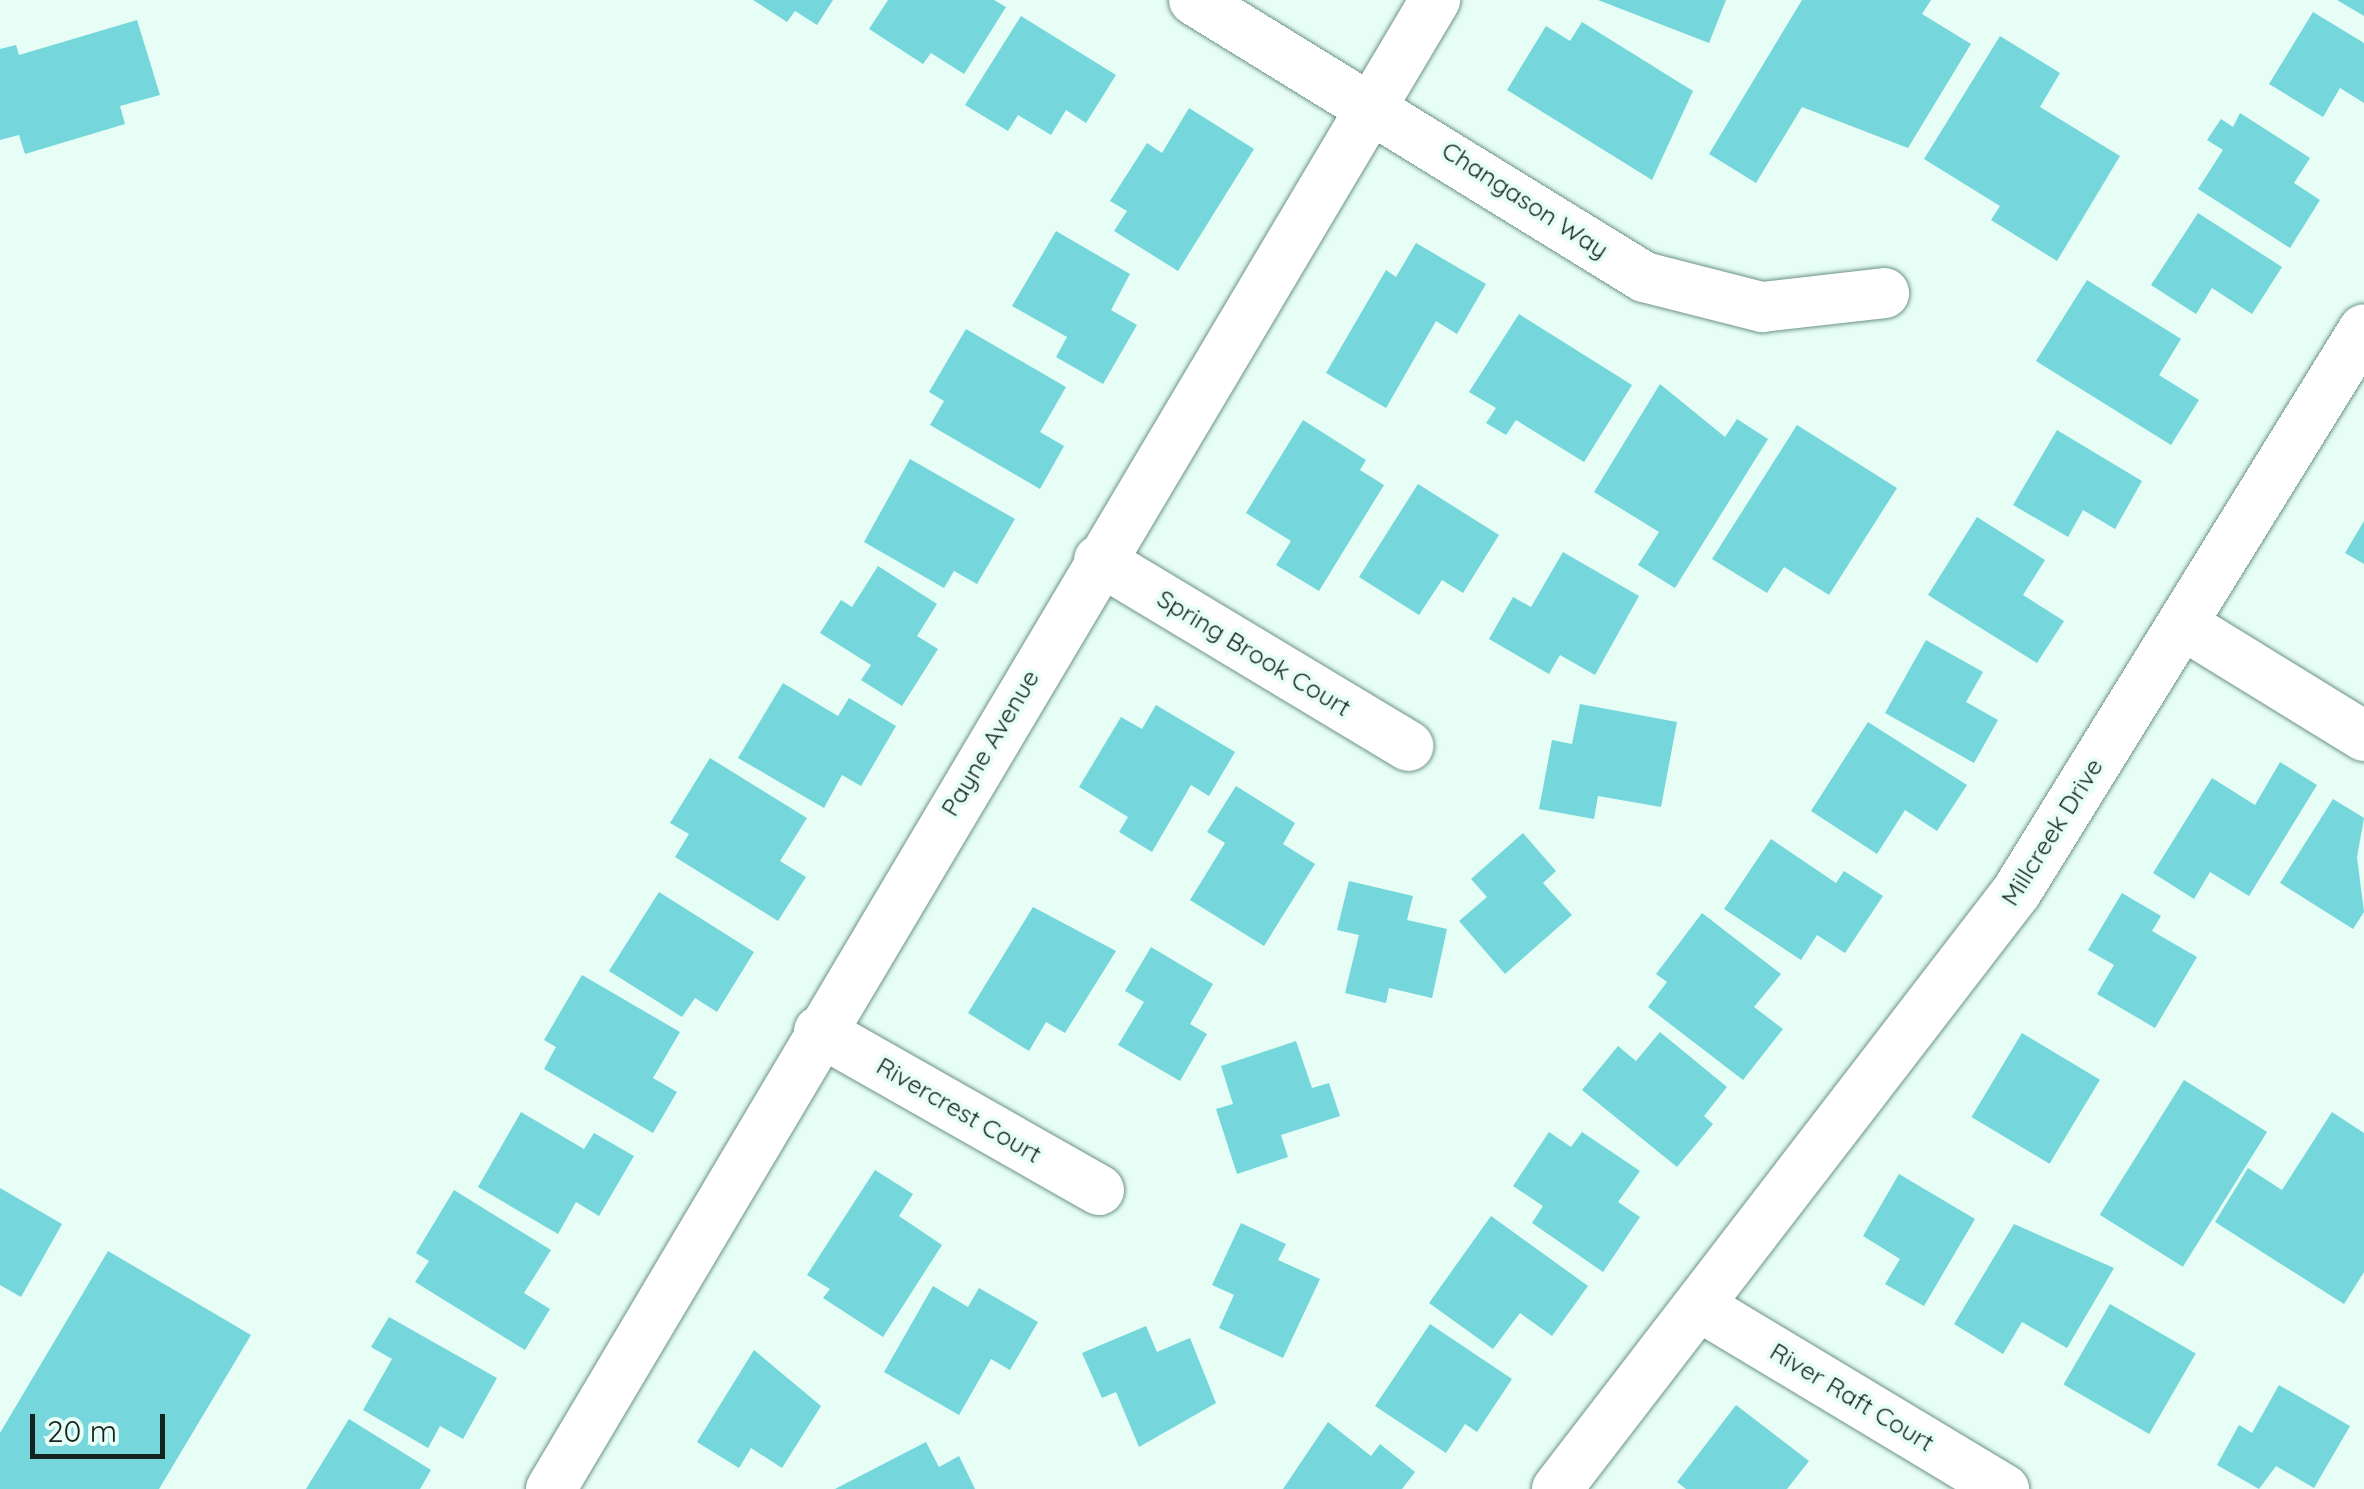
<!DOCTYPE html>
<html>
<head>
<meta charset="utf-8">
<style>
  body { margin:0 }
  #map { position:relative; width:2364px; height:1489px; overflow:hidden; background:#e6fef5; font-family:Quicksand,sans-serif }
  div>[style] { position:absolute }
  .building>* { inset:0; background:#75d6db; transform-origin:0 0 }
  .roads { filter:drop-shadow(0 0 2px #6d9385) drop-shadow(0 0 2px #6d9385) }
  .minor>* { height:50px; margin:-25px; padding:0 25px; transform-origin:25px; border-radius:25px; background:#fff }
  span { translate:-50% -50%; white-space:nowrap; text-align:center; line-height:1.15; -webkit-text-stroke:8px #e6fef5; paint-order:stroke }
  .street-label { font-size:25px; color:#13231e }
  .scale { position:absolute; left:30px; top:1414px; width:135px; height:45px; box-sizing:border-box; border:5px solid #13231e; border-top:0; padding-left:12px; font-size:30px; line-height:35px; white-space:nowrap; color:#13231e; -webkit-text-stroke:8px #e6fef5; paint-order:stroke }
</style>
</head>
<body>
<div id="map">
  <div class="building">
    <i style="clip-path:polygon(753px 0,833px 0,817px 25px,795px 11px,787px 22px)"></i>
    <i style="clip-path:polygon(888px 0,994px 0,1006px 7px,964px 74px,931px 53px,923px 64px,869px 29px)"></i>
    <i style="clip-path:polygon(1598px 0,1726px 0,1709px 43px)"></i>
    <i style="clip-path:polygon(1802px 0,1931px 0,1922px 14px,1971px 44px,1908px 148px,1802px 107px,1756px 183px,1709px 154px)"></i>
    <i style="clip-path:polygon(2337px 0,2364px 0,2364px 16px)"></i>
    <i style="clip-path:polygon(2313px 12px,2364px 43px,2364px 103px,2340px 88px,2323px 117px,2269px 84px)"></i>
    <i style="clip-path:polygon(1021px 16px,1116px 75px,1086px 123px,1066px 110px,1051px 135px,1018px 115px,1008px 131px,965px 105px)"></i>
    <i style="clip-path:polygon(137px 20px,160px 95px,120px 106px,125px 124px,25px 154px,19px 135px,0 140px,0 49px,16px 45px,19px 55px)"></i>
    <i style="clip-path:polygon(1582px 22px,1693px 91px,1652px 180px,1507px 90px,1546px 26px,1570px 41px)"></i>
    <i style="clip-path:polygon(2000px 36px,2060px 73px,2040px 107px,2120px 156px,2057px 261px,1991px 220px,2000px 206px,1924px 159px)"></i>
    <i style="clip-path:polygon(1189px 108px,1254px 149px,1178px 271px,1114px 231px,1127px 211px,1110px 201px,1147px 143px,1162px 153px)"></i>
    <i style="clip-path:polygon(2240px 113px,2310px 158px,2294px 183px,2320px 200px,2290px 248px,2198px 189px,2223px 150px,2207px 140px,2221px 119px,2233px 127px)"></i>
    <i style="clip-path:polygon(2198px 213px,2282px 267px,2252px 314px,2212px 288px,2196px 314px,2151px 285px)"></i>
    <i style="clip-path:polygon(1056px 231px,1130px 274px,1111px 310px,1137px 325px,1103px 384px,1056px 357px,1067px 337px,1012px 306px)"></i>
    <i style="clip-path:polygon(1416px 243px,1486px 284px,1457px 334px,1436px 321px,1386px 408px,1326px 373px,1386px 270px,1396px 277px)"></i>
    <i style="clip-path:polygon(2087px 280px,2181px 339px,2159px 375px,2199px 400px,2171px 445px,2036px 361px)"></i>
    <i style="clip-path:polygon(1519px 314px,1632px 385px,1584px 462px,1516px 420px,1506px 435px,1486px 423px,1496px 408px,1469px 392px)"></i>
    <i style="clip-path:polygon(966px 329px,1066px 387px,1040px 432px,1064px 446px,1040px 489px,930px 425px,944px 401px,929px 392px)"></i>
    <i style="clip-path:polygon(1660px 384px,1725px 437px,1737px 419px,1768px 439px,1675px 588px,1638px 565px,1659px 532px,1594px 492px)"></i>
    <i style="clip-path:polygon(1303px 420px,1366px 460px,1360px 470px,1384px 485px,1319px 591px,1276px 565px,1291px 541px,1246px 513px)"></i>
    <i style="clip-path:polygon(1797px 425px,1897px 488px,1829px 595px,1784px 567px,1767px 593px,1712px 559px)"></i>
    <i style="clip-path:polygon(2057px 430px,2142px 481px,2115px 529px,2083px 510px,2068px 537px,2013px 505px)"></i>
    <i style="clip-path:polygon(910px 459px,1015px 519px,977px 584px,954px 571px,944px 588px,864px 542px)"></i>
    <i style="clip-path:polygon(1418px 484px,1499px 535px,1463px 593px,1442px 580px,1419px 615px,1359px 577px)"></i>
    <i style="clip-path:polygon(1977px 517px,2045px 560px,2023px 595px,2064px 621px,2037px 663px,1928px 595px)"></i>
    <i style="clip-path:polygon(2364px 521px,2364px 564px,2345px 553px)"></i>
    <i style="clip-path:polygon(1563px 552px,1639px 596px,1595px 675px,1560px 655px,1549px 674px,1489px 639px,1513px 597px,1531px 607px)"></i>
    <i style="clip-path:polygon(878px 566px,937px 604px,917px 636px,938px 649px,902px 706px,861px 680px,871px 665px,820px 633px,841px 600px,852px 607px)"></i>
    <i style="clip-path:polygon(1926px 640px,1983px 672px,1966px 702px,1998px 720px,1974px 763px,1885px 713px)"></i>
    <i style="clip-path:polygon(783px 683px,838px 716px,849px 698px,896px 726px,861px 786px,842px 775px,824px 808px,738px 758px)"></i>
    <i style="clip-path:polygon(1580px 704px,1677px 722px,1661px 807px,1598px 796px,1594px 819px,1539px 809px,1552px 740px,1572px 744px)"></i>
    <i style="clip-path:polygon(1156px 705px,1235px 752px,1209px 796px,1191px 785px,1152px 852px,1119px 832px,1128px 817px,1079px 787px,1121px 717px,1142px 729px)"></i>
    <i style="clip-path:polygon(1868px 722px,1967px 785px,1937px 831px,1905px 810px,1877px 854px,1811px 811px)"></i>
    <i style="clip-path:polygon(710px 758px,807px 818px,780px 861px,806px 877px,778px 921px,675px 857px,689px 834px,670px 823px)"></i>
    <i style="clip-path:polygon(2280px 762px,2317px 785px,2249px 896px,2210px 872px,2194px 899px,2153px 873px,2212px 778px,2255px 805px)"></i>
    <i style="clip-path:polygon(1236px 786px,1295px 823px,1283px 844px,1315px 864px,1264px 946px,1190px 900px,1225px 843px,1207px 832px)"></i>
    <i style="clip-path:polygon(2333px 799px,2364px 818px,2357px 857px,2364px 912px,2353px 929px,2280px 883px)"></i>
    <i style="clip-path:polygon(1523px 833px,1556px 871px,1543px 883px,1572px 915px,1505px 974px,1459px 921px,1487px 897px,1471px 879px)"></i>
    <i style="clip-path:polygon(1771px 839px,1836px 883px,1844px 871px,1883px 896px,1845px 953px,1817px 935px,1801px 960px,1724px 909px)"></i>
    <i style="clip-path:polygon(1349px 881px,1413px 896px,1407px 920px,1447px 929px,1432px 998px,1389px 988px,1386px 1003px,1345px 993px,1359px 935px,1337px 930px)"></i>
    <i style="clip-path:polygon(659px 892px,754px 952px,717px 1012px,695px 998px,682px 1017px,609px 971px)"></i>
    <i style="clip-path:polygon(2122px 893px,2161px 916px,2152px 931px,2197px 957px,2155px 1028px,2097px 994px,2114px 965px,2088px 950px)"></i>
    <i style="clip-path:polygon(1033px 907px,1116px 951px,1065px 1033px,1046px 1022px,1029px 1051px,968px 1013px)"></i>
    <i style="clip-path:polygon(1702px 913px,1781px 974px,1754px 1007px,1783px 1029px,1743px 1080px,1648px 1007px,1667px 982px,1656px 974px)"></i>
    <i style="clip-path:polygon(1151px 947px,1213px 984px,1190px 1024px,1207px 1034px,1180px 1081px,1118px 1045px,1144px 1002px,1125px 991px)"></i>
    <i style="clip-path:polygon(582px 975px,680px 1032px,653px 1078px,677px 1092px,653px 1133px,544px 1069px,556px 1047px,544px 1040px)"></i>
    <i style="clip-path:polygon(1660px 1032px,1727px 1087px,1704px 1116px,1713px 1124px,1677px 1167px,1582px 1090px,1618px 1046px,1636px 1061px)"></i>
    <i style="left:2022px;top:1033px;width:91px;height:98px;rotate:31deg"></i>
    <i style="clip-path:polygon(1296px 1041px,1312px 1088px,1329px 1083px,1340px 1116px,1281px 1135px,1288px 1157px,1237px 1174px,1216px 1109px,1233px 1104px,1221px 1066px)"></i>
    <i style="left:2184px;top:1080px;width:98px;height:159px;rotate:32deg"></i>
    <i style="clip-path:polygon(521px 1112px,584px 1149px,594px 1133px,634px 1156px,599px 1216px,576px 1202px,558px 1234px,478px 1187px)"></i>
    <i style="clip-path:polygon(2332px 1112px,2364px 1133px,2364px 1272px,2344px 1304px,2215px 1222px,2248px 1168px,2282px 1190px)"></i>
    <i style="clip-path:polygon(1549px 1132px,1571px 1147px,1582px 1132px,1640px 1171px,1618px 1202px,1640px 1217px,1603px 1272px,1532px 1223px,1543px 1206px,1513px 1186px)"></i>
    <i style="clip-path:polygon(875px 1170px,913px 1194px,899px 1216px,942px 1245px,883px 1337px,823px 1298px,830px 1289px,807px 1275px)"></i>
    <i style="clip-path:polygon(1899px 1174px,1975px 1219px,1924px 1306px,1885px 1284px,1900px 1259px,1863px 1236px)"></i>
    <i style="clip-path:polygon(0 1188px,62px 1224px,21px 1297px,0 1285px)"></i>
    <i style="clip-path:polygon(454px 1190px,551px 1250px,524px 1293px,550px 1309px,525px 1350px,415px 1282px,429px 1261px,416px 1253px)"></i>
    <i style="clip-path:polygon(1491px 1216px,1588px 1286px,1552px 1336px,1520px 1313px,1493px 1349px,1429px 1303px)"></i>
    <i style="clip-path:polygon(1241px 1223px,1286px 1244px,1278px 1260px,1320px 1279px,1283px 1358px,1219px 1328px,1234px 1295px,1212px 1285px)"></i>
    <i style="clip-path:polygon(2014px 1224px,2114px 1268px,2067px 1348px,2022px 1322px,2003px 1354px,1954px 1324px)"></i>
    <i style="clip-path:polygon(108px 1251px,251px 1335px,159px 1489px,0 1489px,0 1433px)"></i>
    <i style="clip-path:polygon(933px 1286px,968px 1307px,979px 1288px,1038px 1322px,1010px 1370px,991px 1359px,959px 1415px,884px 1372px)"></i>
    <i style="left:2110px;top:1304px;width:99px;height:93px;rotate:30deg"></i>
    <i style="clip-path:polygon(389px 1317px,497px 1378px,463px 1439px,440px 1426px,428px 1448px,363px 1410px,392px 1359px,371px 1347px)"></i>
    <i style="clip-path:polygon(1430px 1324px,1512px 1379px,1477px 1432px,1465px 1424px,1446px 1453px,1375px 1406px)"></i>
    <i style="clip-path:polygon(1146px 1326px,1157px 1352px,1190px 1338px,1216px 1403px,1139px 1447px,1116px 1392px,1102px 1398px,1082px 1353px)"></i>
    <i style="clip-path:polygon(754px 1350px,821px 1406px,782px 1468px,751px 1448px,739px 1468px,697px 1442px)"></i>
    <i style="clip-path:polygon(2279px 1385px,2350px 1426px,2314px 1488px,2276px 1466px,2259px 1489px,2217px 1465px,2239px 1425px,2252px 1433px)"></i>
    <i style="clip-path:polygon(1736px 1405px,1809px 1461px,1787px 1489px,1686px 1489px,1677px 1482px)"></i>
    <i style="clip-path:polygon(349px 1419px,431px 1470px,420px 1489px,306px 1489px)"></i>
    <i style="clip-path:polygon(1328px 1422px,1371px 1456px,1380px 1444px,1415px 1472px,1402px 1489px,1283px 1489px)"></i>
    <i style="clip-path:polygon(926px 1442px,939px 1467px,959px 1456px,975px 1489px,835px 1489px)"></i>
  </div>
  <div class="roads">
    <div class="minor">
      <i style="left:1194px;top:0;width:528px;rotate:31.61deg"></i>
      <i style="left:1644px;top:277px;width:122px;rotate:14.3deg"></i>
      <i style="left:1762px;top:307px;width:123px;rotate:-6.5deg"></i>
      <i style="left:1099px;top:560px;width:361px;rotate:31deg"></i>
      <i style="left:2182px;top:624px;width:214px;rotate:31.6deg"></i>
      <i style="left:819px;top:1031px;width:322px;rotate:29.6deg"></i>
      <i style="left:1699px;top:1306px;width:356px;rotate:31deg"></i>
      <i style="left:551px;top:1489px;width:1732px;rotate:-59.3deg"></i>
      <i style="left:1557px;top:1489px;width:754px;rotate:-52.43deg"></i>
      <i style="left:2017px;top:891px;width:660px;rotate:-58.31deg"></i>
    </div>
  </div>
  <div class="street-label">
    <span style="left:1525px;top:200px;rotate:33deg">Changason Way</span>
    <span style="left:1254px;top:653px;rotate:31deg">Spring Brook Court</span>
    <span style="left:990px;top:743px;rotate:-59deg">Payne Avenue</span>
    <span style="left:2052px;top:832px;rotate:-58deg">Millcreek Drive</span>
    <span style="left:959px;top:1110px;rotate:30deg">Rivercrest Court</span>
    <span style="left:1852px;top:1397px;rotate:31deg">River Raft Court</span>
  </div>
  <div class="scale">20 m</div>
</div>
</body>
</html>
